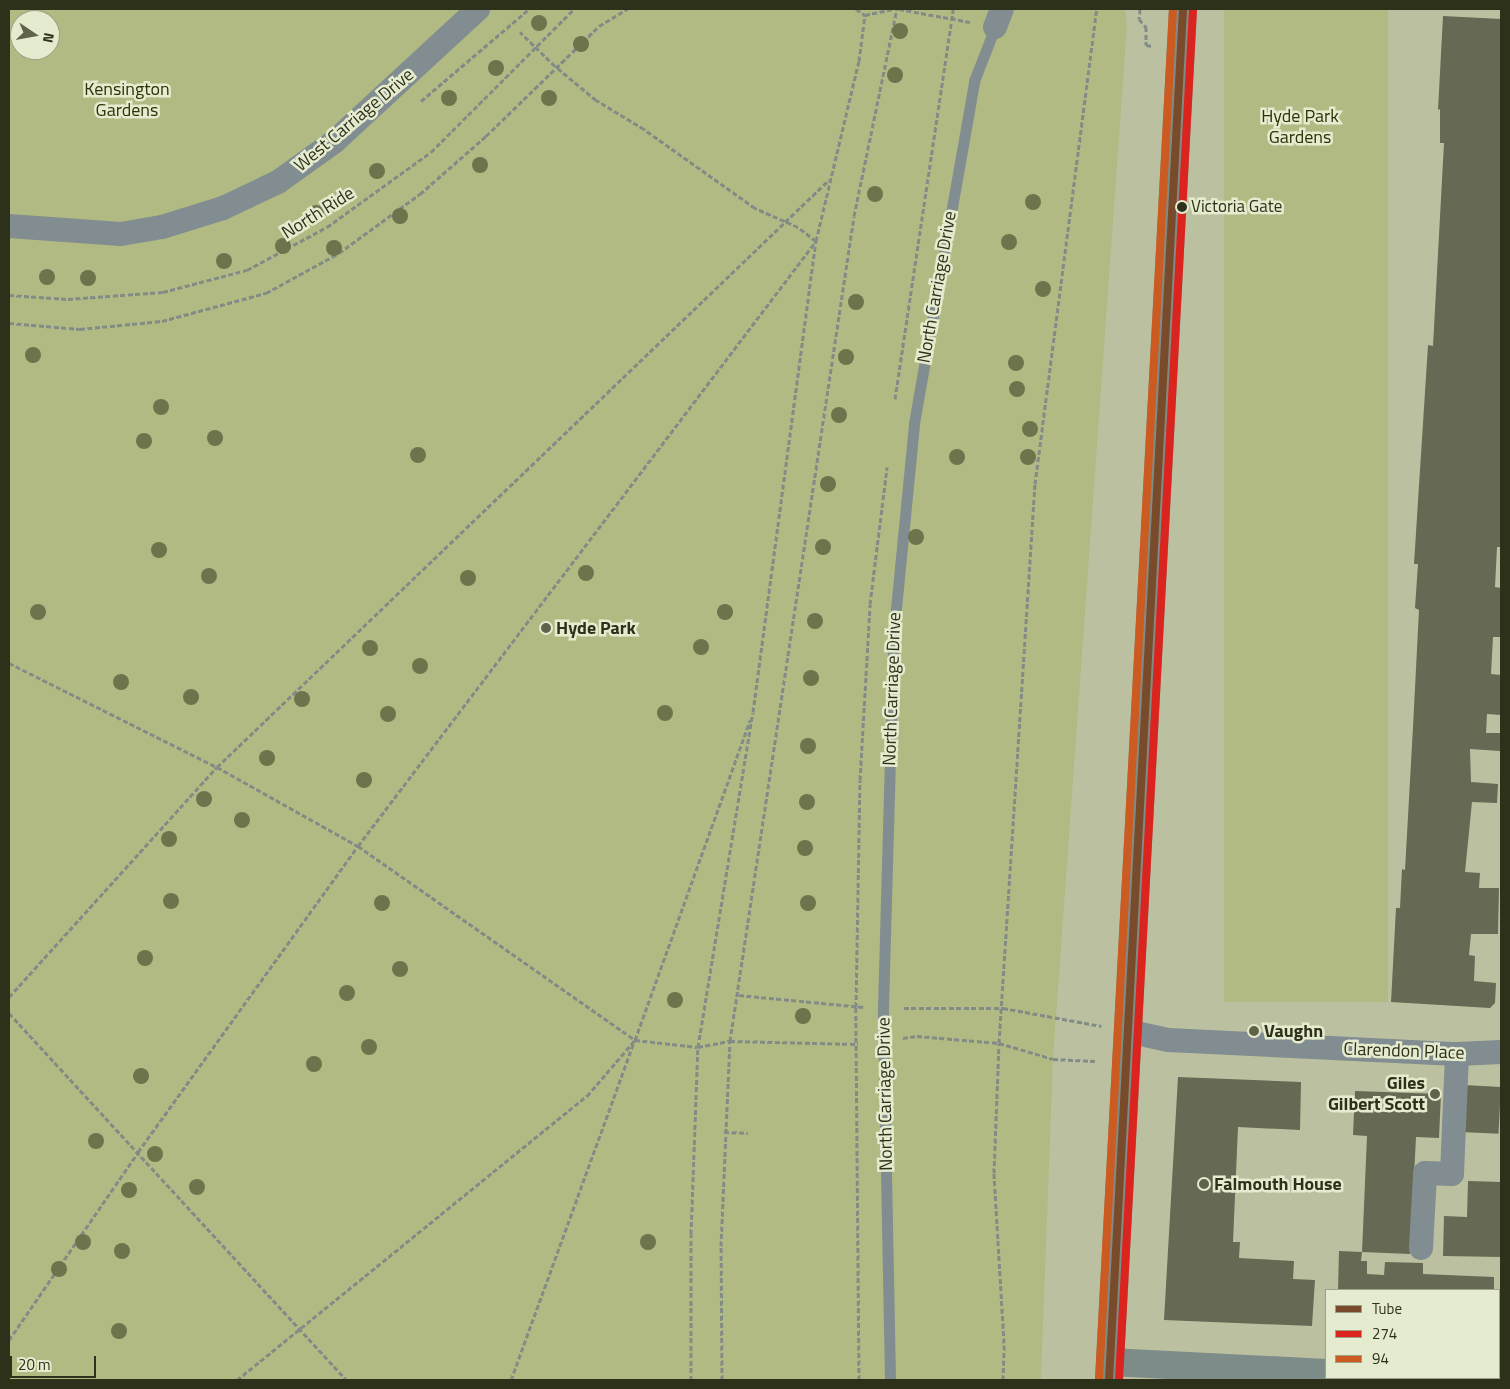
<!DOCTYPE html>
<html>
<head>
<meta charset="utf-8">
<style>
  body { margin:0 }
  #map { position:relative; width:1510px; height:1389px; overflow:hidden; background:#bbc1a0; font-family:"Titillium Web",sans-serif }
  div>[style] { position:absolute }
  .green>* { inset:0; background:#b2ba84; transform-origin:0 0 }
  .building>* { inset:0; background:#666954; transform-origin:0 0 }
  .path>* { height:3px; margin-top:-1.5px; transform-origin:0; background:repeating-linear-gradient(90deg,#828b85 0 5px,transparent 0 7.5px) }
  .lane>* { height:11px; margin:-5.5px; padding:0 5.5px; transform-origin:5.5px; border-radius:5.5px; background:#818d90 }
  .street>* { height:24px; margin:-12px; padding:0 12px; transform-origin:12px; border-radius:12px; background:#818d90 }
  .secondary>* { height:28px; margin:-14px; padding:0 14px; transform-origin:14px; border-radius:14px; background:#7d8b89 }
  .primary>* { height:28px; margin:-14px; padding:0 14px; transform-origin:14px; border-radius:14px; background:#7f8c86 }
  .bus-1>* { height:8px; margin:-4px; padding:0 4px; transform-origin:4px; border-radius:4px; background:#7a4b2a }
  .bus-2>* { height:8px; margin:-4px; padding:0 4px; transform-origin:4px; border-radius:4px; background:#dc241f }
  .bus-3>* { height:8px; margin:-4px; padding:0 4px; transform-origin:4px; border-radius:4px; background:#cb5b20 }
  .trees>* { width:16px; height:16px; margin:-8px; border-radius:50%; background:#6d734b }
  .dots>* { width:14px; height:14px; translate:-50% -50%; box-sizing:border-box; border:2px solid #e5ebce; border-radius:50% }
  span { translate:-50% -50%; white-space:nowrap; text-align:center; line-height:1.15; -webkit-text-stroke:5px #e5ebce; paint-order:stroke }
  .bus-label { font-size:17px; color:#2d311a }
  .left { translate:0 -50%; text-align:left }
  .park-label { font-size:18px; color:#2d3306 }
  .street-label { font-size:18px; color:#2d311a }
  .poi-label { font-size:18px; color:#2d311a; font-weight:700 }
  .right { translate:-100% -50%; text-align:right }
  .frame { position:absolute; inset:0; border:10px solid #2d311a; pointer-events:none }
  .legend { position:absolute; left:1325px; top:1289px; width:175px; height:90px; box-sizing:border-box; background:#e5ebce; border:1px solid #9ba186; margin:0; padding:6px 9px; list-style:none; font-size:15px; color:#2d311a }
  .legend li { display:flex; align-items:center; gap:10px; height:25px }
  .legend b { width:25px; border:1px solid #9ba186 }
  .north { position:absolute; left:10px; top:10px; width:50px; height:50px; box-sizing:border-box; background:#e5ebce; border:1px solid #9ba186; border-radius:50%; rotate:102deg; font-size:14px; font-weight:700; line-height:20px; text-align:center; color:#2d311a }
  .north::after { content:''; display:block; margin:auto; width:18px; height:22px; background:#5f6349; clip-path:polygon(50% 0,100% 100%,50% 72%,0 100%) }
  .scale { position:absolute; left:10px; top:1356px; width:86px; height:22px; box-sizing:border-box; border:2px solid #2d311a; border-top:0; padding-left:6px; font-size:15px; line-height:18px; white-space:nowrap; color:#2d311a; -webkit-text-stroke:4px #e5ebce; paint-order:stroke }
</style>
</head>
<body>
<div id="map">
  <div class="green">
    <i style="clip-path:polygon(evenodd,9px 9px,1125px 9px,1127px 26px,1053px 1059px,1041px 1380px,9px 1380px,9px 9px,20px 20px,50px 20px,50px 50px,20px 50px,20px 20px)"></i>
    <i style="left:1224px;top:9px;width:164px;height:993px"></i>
  </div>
  <div class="building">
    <i style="clip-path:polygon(1443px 16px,1501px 19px,1501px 547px,1497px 547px,1495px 587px,1501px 588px,1501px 637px,1493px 637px,1491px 674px,1501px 675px,1501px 715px,1487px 714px,1486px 733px,1501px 733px,1500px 751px,1470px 749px,1471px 782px,1498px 784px,1497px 803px,1472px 802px,1465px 872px,1480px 873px,1479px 888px,1499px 888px,1498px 934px,1471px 934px,1469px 955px,1475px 956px,1474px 981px,1496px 983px,1495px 1003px,1490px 1008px,1391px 1002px,1396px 908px,1400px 908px,1402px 869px,1405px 870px,1413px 727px,1419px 610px,1415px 608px,1418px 564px,1414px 564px,1428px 345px,1433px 346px,1444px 143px,1440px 143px,1440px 109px,1438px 110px)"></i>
    <i style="clip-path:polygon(1178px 1077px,1301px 1082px,1300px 1130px,1238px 1127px,1233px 1242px,1240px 1242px,1239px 1258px,1294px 1261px,1293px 1279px,1315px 1280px,1312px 1326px,1164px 1320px)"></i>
    <i style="left:1464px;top:1085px;width:37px;height:47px;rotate:3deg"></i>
    <i style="clip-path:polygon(1355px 1091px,1441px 1094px,1439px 1138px,1416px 1137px,1410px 1254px,1362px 1252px,1361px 1261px,1367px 1261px,1367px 1274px,1384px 1275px,1385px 1262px,1423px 1263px,1423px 1274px,1494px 1277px,1494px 1290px,1338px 1290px,1339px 1251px,1362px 1252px,1367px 1136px,1353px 1135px)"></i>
    <i style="clip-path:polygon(1468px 1181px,1501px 1182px,1501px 1257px,1443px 1256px,1444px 1216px,1467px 1217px)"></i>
    <i style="clip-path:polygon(1499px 1296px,1501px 1296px,1499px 1353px)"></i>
  </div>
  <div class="path">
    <i style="left:856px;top:9px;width:11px;rotate:34deg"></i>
    <i style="left:865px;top:15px;width:30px;rotate:-12deg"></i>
    <i style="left:899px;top:9px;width:72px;rotate:10.4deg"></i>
    <i style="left:1140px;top:9px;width:10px;rotate:96deg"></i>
    <i style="left:1139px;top:19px;width:11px;rotate:49deg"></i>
    <i style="left:1146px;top:27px;width:18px;rotate:90deg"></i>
    <i style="left:1146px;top:45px;width:7px;rotate:8deg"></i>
    <i style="left:421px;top:101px;width:142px;rotate:-40.4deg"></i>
    <i style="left:9px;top:295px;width:59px;rotate:3.9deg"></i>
    <i style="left:68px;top:299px;width:95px;rotate:-4.2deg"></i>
    <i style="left:163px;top:292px;width:87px;rotate:-14.7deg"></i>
    <i style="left:247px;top:270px;width:91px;rotate:-28.3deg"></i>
    <i style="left:327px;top:227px;width:128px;rotate:-35.8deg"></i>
    <i style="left:431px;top:152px;width:202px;rotate:-45deg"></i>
    <i style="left:9px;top:323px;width:71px;rotate:4.8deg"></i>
    <i style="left:80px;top:329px;width:82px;rotate:-5.6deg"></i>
    <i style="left:162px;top:321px;width:108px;rotate:-15.1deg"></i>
    <i style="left:266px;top:293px;width:83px;rotate:-28.7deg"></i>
    <i style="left:339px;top:253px;width:100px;rotate:-36.1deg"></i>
    <i style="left:420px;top:194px;width:88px;rotate:-41.3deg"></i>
    <i style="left:486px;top:136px;width:158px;rotate:-44.2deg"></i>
    <i style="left:599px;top:26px;width:33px;rotate:-31deg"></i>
    <i style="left:895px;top:399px;width:394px;rotate:-81.5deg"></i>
    <i style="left:9px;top:663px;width:233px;rotate:26.6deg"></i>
    <i style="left:217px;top:767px;width:162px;rotate:29.3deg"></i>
    <i style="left:358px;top:846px;width:338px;rotate:35deg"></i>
    <i style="left:739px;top:995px;width:125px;rotate:5.5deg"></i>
    <i style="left:9px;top:997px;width:310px;rotate:-47.9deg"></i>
    <i style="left:217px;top:767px;width:848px;rotate:-43.81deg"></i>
    <i style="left:904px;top:1008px;width:99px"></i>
    <i style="left:1003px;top:1008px;width:100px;rotate:10.4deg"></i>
    <i style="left:9px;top:1013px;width:499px;rotate:47.4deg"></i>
    <i style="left:903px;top:1038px;width:14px;rotate:-8deg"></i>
    <i style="left:917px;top:1036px;width:82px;rotate:4.9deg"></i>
    <i style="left:999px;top:1043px;width:56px;rotate:16.5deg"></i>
    <i style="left:1053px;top:1059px;width:42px;rotate:2.7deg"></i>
    <i style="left:724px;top:1132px;width:24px;rotate:2deg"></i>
    <i style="left:9px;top:1340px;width:228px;rotate:-55.5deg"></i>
    <i style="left:138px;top:1152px;width:377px;rotate:-54.3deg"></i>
    <i style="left:358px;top:846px;width:759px;rotate:-52.87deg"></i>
    <i style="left:816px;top:241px;width:23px;rotate:-142deg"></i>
    <i style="left:798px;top:227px;width:47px;rotate:-156.2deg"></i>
    <i style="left:755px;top:208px;width:136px;rotate:-144.6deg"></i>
    <i style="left:644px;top:129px;width:56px;rotate:-148.9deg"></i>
    <i style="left:596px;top:100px;width:53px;rotate:-140.3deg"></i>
    <i style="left:555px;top:66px;width:49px;rotate:-135.8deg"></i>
    <i style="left:237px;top:1380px;width:451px;rotate:-39.1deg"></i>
    <i style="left:587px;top:1096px;width:74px;rotate:-49.4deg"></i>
    <i style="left:635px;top:1040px;width:340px;rotate:-70.2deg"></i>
    <i style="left:511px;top:1380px;width:362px;rotate:-70deg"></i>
    <i style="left:635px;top:1040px;width:63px;rotate:6.3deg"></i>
    <i style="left:698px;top:1047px;width:33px;rotate:-11deg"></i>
    <i style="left:730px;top:1041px;width:128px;rotate:1.3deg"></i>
    <i style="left:691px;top:1380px;width:146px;rotate:-90deg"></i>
    <i style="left:691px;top:1234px;width:187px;rotate:-87.9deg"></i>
    <i style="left:698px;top:1047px;width:339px;rotate:-80.7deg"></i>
    <i style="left:753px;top:712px;width:475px;rotate:-82.4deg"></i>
    <i style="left:816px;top:241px;width:185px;rotate:-76.6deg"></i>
    <i style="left:859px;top:61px;width:46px;rotate:-82.6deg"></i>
    <i style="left:722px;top:1380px;width:134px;rotate:-90.4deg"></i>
    <i style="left:721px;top:1246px;width:205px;rotate:-87.5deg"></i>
    <i style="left:730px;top:1041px;width:834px;rotate:-81.45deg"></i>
    <i style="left:854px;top:216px;width:211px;rotate:-78.3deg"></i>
    <i style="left:859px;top:1380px;width:373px;rotate:-90.5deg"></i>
    <i style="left:856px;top:1007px;width:227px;rotate:-89deg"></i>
    <i style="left:860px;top:780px;width:176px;rotate:-86.7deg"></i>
    <i style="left:870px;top:604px;width:138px;rotate:-82.9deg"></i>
    <i style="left:1003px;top:1380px;width:37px;rotate:-88deg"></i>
    <i style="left:1004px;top:1343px;width:170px;rotate:-93.4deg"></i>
    <i style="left:994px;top:1173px;width:130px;rotate:-87.8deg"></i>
    <i style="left:999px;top:1043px;width:560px;rotate:-86.32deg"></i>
    <i style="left:1035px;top:484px;width:479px;rotate:-82.6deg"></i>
  </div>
  <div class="lane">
    <i style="left:890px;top:1380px;width:372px;rotate:-91.1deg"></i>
    <i style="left:883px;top:1008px;width:369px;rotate:-88.4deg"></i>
    <i style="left:893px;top:639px;width:217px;rotate:-84.4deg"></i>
    <i style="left:914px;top:423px;width:347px;rotate:-80deg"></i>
    <i style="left:974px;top:81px;width:58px;rotate:-68.7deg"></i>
  </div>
  <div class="street">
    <i style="left:995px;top:27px;width:19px;rotate:-69deg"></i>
    <i style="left:9px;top:226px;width:112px;rotate:4.1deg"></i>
    <i style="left:121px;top:234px;width:42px;rotate:-9.7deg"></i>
    <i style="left:162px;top:227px;width:64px;rotate:-17.3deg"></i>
    <i style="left:223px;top:208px;width:61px;rotate:-25.3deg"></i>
    <i style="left:278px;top:182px;width:70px;rotate:-35.7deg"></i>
    <i style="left:335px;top:141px;width:195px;rotate:-42.7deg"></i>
    <i style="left:1127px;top:1031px;width:42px;rotate:12.4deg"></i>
    <i style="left:1168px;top:1040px;width:289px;rotate:2.8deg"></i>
    <i style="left:1457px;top:1054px;width:44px;rotate:-2.6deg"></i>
    <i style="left:1421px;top:1248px;width:75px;rotate:-86.9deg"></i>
    <i style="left:1425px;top:1173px;width:27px;rotate:2deg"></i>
    <i style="left:1452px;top:1174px;width:120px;rotate:-87.6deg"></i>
  </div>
  <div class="secondary">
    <i style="left:1110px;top:1362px;width:216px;rotate:2.9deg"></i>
  </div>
  <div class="primary">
    <i style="left:1109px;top:1380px;width:1373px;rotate:-86.91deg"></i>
  </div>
  <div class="bus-1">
    <i style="left:1109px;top:1380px;width:1373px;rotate:-86.91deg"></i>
  </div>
  <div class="bus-2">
    <i style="left:1119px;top:1380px;width:1372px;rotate:-86.91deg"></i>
  </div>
  <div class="bus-3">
    <i style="left:1099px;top:1379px;width:1372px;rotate:-86.91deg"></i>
  </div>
  <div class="trees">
    <i style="left:539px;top:23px"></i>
    <i style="left:900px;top:31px"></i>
    <i style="left:581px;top:44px"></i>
    <i style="left:496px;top:68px"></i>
    <i style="left:895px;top:75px"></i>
    <i style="left:449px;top:98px"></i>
    <i style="left:549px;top:98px"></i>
    <i style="left:480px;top:165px"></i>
    <i style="left:377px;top:171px"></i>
    <i style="left:875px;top:194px"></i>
    <i style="left:1033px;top:202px"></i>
    <i style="left:316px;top:213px"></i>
    <i style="left:400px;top:216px"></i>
    <i style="left:1009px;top:242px"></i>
    <i style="left:283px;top:246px"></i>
    <i style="left:334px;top:248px"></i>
    <i style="left:224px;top:261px"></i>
    <i style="left:47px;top:277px"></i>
    <i style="left:88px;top:278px"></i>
    <i style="left:1043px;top:289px"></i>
    <i style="left:856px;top:302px"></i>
    <i style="left:33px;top:355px"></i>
    <i style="left:846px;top:357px"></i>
    <i style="left:1016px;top:363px"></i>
    <i style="left:1017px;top:389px"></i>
    <i style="left:161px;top:407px"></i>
    <i style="left:839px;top:415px"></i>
    <i style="left:1030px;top:429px"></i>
    <i style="left:215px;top:438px"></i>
    <i style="left:144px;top:441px"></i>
    <i style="left:418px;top:455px"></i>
    <i style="left:957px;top:457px"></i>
    <i style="left:1028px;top:457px"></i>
    <i style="left:828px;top:484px"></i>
    <i style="left:916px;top:537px"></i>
    <i style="left:823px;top:547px"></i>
    <i style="left:159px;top:550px"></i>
    <i style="left:586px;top:573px"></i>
    <i style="left:209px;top:576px"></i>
    <i style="left:468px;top:578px"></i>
    <i style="left:38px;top:612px"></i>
    <i style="left:725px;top:612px"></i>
    <i style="left:815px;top:621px"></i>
    <i style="left:701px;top:647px"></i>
    <i style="left:370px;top:648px"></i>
    <i style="left:420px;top:666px"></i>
    <i style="left:811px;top:678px"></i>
    <i style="left:121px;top:682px"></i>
    <i style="left:191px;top:697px"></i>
    <i style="left:302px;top:699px"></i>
    <i style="left:665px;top:713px"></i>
    <i style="left:388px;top:714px"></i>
    <i style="left:808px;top:746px"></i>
    <i style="left:267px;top:758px"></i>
    <i style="left:364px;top:780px"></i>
    <i style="left:204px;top:799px"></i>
    <i style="left:807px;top:802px"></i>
    <i style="left:242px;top:820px"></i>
    <i style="left:169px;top:839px"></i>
    <i style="left:805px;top:848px"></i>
    <i style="left:171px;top:901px"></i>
    <i style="left:382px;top:903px"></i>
    <i style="left:808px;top:903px"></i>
    <i style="left:145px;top:958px"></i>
    <i style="left:400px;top:969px"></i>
    <i style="left:347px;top:993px"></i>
    <i style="left:675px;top:1000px"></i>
    <i style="left:803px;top:1016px"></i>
    <i style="left:369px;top:1047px"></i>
    <i style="left:314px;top:1064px"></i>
    <i style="left:141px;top:1076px"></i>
    <i style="left:96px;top:1141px"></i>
    <i style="left:155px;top:1154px"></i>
    <i style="left:197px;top:1187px"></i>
    <i style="left:129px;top:1190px"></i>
    <i style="left:83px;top:1242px"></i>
    <i style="left:648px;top:1242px"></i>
    <i style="left:122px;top:1251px"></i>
    <i style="left:59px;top:1269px"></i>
    <i style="left:119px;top:1331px"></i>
  </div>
  <div class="dots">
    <i style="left:1182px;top:207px;background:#2d311a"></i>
    <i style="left:546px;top:628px;background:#5f6349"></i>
    <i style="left:1254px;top:1031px;background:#5f6349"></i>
    <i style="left:1435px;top:1094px;background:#5f6349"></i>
    <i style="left:1204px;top:1184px;background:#5f6349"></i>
  </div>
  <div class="bus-label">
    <span class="left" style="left:1191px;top:207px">Victoria Gate</span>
  </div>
  <div class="park-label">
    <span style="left:127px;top:100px">Kensington<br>Gardens</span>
    <span style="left:1300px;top:127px">Hyde Park<br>Gardens</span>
  </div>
  <div class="street-label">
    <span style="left:354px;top:120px;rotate:-40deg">West Carriage Drive</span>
    <span style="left:318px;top:213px;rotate:-32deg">North Ride</span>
    <span style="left:937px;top:287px;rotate:-80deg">North Carriage Drive</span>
    <span style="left:892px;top:689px;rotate:-88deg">North Carriage Drive</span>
    <span style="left:1404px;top:1051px;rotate:2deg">Clarendon Place</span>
    <span style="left:885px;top:1094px;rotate:-91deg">North Carriage Drive</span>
  </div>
  <div class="poi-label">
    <span class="left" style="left:556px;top:628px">Hyde Park</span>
    <span class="left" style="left:1264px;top:1031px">Vaughn</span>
    <span class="right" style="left:1425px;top:1094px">Giles<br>Gilbert Scott</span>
    <span class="left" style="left:1214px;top:1184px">Falmouth House</span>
  </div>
  <div class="frame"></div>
  <ul class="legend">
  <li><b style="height:6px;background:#7a4b2a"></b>Tube</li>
  <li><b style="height:6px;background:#dc241f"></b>274</li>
  <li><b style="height:6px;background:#cb5b20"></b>94</li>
  </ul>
  <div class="north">N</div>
  <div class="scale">20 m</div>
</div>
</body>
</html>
